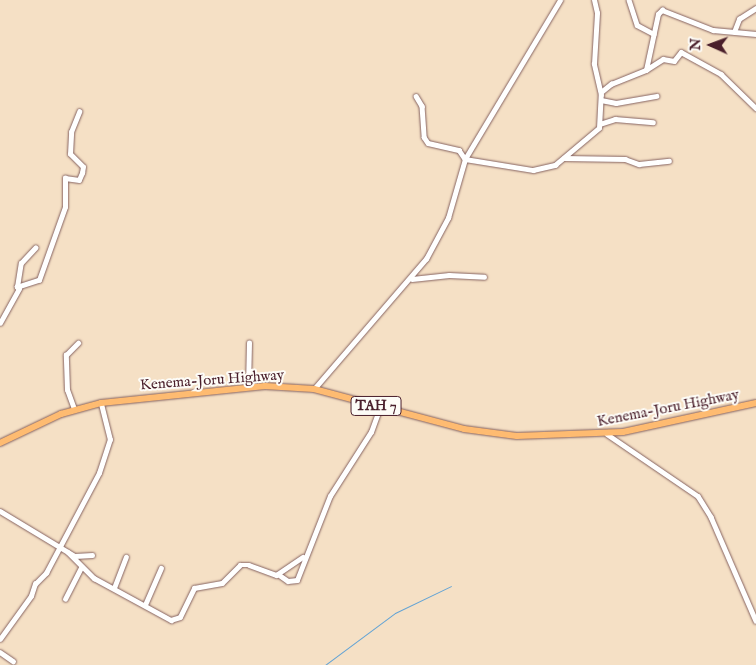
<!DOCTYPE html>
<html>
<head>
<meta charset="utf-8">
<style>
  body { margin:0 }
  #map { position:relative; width:756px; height:665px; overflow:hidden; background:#f5e0c5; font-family:"IM FELL English",serif }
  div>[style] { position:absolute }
  .stream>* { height:1px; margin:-0.5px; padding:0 0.5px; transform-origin:0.5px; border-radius:0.5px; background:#62a3d5 }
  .roads { filter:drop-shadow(0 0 1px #866361) drop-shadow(0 0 1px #866361) }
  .minor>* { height:4.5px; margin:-2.25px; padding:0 2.25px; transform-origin:2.25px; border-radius:2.25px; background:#fff }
  .highway>* { height:6px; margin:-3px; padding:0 3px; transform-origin:3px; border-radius:3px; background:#febb71 }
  span { translate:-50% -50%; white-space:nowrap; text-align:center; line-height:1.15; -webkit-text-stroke:4px #fdfcf7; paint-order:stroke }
  .shield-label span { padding:1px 4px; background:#fdfcf7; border:1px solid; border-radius:4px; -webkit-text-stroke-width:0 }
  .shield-label { font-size:14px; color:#4a1f2b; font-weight:700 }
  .street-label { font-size:15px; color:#4a1f2b }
  .north { position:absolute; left:686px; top:20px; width:50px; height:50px; -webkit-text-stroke:4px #fdfcf7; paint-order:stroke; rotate:272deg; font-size:14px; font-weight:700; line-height:20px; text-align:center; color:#4a1f2b }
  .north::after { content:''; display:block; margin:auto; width:18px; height:22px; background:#4a1f2b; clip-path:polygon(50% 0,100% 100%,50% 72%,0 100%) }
</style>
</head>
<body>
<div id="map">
  <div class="stream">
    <i style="left:325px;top:665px;width:87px;rotate:-36.6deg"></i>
    <i style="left:395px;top:613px;width:62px;rotate:-25.7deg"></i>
  </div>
  <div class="roads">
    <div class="minor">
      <i style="left:629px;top:0;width:26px;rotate:72deg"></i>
      <i style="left:637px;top:25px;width:19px;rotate:28deg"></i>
      <i style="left:734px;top:32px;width:14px;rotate:-69deg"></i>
      <i style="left:739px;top:19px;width:20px;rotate:-33deg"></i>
      <i style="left:646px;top:70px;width:20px;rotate:-33deg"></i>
      <i style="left:663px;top:59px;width:11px;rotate:10deg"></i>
      <i style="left:674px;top:61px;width:11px;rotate:-52deg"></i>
      <i style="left:681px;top:52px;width:46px;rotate:28.8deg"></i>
      <i style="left:721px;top:74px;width:49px;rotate:44.2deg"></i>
      <i style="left:601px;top:92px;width:13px;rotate:-39deg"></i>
      <i style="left:611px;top:84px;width:38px;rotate:-22deg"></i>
      <i style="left:646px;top:70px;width:57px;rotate:-77.9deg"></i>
      <i style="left:658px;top:14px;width:6px;rotate:-45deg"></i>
      <i style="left:662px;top:10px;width:55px;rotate:21.4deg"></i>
      <i style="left:713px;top:30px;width:43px;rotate:5.3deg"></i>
      <i style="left:416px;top:96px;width:12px;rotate:59deg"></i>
      <i style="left:422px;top:106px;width:31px;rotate:86deg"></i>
      <i style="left:424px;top:137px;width:7px;rotate:56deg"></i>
      <i style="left:428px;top:143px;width:32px;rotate:13deg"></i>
      <i style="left:459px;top:150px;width:11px;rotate:56deg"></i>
      <i style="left:465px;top:159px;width:69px;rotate:9.2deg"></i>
      <i style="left:533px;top:170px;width:23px;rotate:-13deg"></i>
      <i style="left:555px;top:165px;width:57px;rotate:-40.1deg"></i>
      <i style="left:599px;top:128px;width:33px;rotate:-87deg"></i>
      <i style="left:601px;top:95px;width:32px;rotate:-103deg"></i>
      <i style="left:594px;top:64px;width:51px;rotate:-86.6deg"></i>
      <i style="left:597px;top:13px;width:13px;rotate:-103deg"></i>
      <i style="left:601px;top:100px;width:15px;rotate:11deg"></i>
      <i style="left:616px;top:103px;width:41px;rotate:-9.9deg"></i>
      <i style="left:600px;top:124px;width:16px;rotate:-18deg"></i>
      <i style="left:615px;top:119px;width:38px;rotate:5deg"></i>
      <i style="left:564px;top:158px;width:61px;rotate:0.9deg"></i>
      <i style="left:625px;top:159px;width:15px;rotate:20deg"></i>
      <i style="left:639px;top:164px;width:30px;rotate:-6deg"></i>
      <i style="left:412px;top:279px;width:37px;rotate:-6deg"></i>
      <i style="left:449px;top:275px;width:35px;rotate:3deg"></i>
      <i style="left:17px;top:287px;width:23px;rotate:-18deg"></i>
      <i style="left:39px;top:280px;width:77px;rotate:-70.4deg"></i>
      <i style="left:65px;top:207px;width:29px;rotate:-90deg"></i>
      <i style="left:65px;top:178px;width:14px;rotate:8deg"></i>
      <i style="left:79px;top:180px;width:8px;rotate:-67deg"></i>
      <i style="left:82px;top:173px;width:6px;rotate:-81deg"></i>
      <i style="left:83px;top:167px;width:18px;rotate:-135deg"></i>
      <i style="left:70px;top:154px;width:22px;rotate:-87deg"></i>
      <i style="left:71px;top:132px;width:22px;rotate:-68deg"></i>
      <i style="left:0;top:323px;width:39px;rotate:-61deg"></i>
      <i style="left:19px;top:289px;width:3px;rotate:-135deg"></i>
      <i style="left:17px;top:287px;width:24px;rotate:-81deg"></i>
      <i style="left:21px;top:263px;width:21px;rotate:-47deg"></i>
      <i style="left:248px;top:387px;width:44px;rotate:-88.7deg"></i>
      <i style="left:314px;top:389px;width:172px;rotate:-49.3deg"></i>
      <i style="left:426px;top:259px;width:47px;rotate:-61.8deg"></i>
      <i style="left:448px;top:218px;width:61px;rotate:-73.9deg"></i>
      <i style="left:465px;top:159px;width:185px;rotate:-59.1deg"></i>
      <i style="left:74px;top:409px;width:20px;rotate:-110deg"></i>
      <i style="left:67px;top:390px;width:35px;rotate:-92deg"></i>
      <i style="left:66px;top:355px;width:17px;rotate:-45deg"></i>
      <i style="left:607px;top:434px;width:110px;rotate:34.3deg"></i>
      <i style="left:698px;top:496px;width:25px;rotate:58deg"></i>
      <i style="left:711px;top:517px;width:113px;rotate:66.6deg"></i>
      <i style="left:0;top:511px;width:87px;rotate:31deg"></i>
      <i style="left:75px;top:556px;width:17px;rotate:-3deg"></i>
      <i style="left:68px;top:552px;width:37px;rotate:45deg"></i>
      <i style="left:94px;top:578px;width:88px;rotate:28.6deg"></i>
      <i style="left:171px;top:620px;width:9px;rotate:-18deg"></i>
      <i style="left:180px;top:617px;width:32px;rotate:-64deg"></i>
      <i style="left:194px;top:588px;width:28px;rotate:-10deg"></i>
      <i style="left:222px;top:583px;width:25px;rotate:-45deg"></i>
      <i style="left:240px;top:565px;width:9px"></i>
      <i style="left:249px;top:565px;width:29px;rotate:20deg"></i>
      <i style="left:276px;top:575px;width:32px;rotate:-34deg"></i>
      <i style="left:278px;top:574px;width:12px;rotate:35deg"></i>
      <i style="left:288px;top:581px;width:9px;rotate:-6deg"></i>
      <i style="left:297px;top:580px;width:90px;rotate:-68.6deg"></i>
      <i style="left:330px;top:496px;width:76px;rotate:-57.4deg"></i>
      <i style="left:371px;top:432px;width:27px;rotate:-70deg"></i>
      <i style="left:114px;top:588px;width:33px;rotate:-69deg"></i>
      <i style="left:65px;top:599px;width:36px;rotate:-63deg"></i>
      <i style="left:145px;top:605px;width:40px;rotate:-66.6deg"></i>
      <i style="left:0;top:639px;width:53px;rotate:-54.2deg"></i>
      <i style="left:31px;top:596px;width:13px;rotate:-72deg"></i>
      <i style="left:35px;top:584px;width:16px;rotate:-45deg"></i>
      <i style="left:46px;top:573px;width:113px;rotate:-62.1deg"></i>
      <i style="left:99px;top:473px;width:35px;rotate:-72deg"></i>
      <i style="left:110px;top:440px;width:38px;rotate:-104deg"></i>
      <i style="left:0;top:652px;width:16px;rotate:35deg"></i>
    </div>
    <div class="highway">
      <i style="left:0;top:443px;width:68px;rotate:-25.4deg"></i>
      <i style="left:61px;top:414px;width:41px;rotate:-15.4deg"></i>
      <i style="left:101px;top:403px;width:165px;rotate:-5.9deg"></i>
      <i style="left:265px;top:386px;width:49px;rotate:3.5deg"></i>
      <i style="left:314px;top:389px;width:155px;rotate:14.9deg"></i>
      <i style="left:464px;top:429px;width:53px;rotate:7.5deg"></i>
      <i style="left:517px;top:436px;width:106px;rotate:-2.2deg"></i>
      <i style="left:623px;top:432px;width:136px;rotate:-12.3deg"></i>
    </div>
  </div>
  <div class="shield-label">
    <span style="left:376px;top:406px">TAH 7</span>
  </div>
  <div class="street-label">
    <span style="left:212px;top:380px;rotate:-4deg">Kenema-Joru Highway</span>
    <span style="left:668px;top:408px;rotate:-11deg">Kenema-Joru Highway</span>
  </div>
  <div class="north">N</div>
</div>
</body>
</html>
